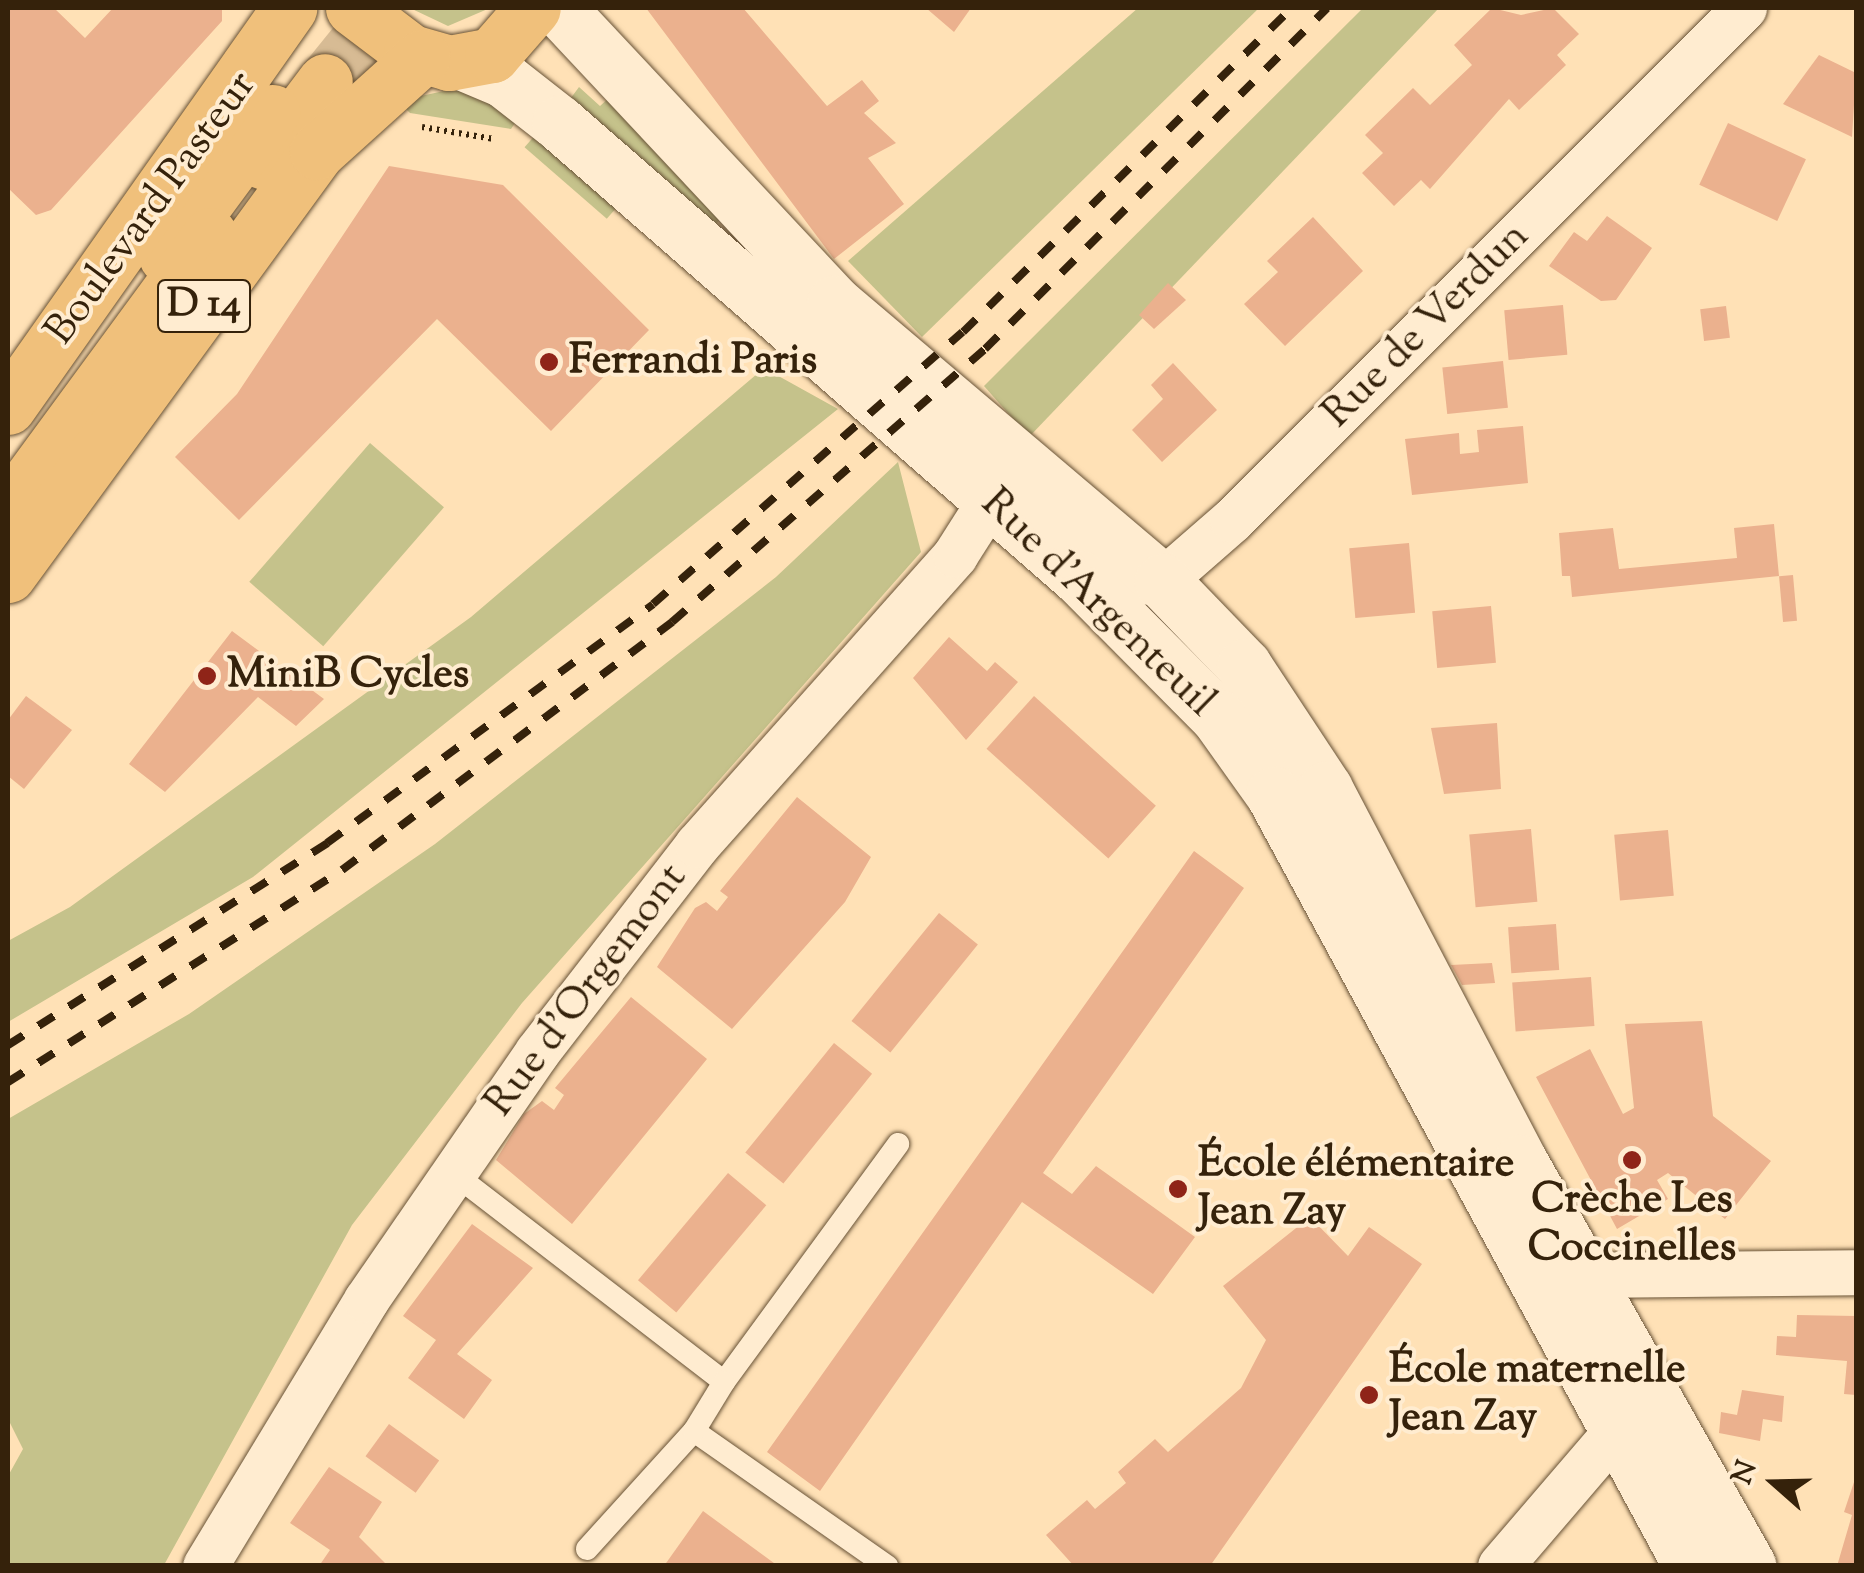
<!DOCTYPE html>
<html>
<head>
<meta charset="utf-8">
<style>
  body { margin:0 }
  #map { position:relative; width:1864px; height:1573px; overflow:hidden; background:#ffe1b6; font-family:"Sorts Mill Goudy",serif }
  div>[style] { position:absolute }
  .green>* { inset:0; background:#c5c28b; transform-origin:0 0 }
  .building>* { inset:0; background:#ebb18e; transform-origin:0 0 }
  .primary-tunnel>* { height:55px; margin-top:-27.5px; transform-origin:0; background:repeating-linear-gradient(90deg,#d7bb94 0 55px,transparent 0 83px) }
  .path>* { height:6px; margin-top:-3px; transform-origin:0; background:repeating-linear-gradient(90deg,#35220b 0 2.5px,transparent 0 7.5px) }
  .roads { filter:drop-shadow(0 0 2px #685236) drop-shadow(0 0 2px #685236) }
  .lane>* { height:22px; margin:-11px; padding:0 11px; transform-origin:11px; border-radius:11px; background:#ffecd0 }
  .street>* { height:45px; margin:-22.5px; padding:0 22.5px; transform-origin:22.5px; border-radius:22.5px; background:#ffecd0 }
  .secondary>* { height:55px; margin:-27.5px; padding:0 27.5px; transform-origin:27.5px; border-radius:27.5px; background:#ffecd0 }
  .primary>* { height:55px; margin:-27.5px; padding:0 27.5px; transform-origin:27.5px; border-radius:27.5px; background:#f0c07b }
  .rail>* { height:8px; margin-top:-4px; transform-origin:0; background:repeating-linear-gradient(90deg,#35220b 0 18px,transparent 0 36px) }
  .dots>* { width:28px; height:28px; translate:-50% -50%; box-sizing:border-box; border:5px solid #ffecd0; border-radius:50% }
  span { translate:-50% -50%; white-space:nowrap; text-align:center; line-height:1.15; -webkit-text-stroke:8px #ffecd0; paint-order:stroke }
  .shield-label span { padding:2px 8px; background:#ffecd0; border:2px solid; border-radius:8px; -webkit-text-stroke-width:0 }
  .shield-label { font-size:40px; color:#35220b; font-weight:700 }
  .street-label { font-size:42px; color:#35220b }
  .poi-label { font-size:42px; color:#35220b; font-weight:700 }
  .left { translate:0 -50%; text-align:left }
  .frame { position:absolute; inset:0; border:10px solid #35220b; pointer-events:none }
  .north { position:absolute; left:1724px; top:1433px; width:100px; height:100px; -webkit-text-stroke:8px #ffecd0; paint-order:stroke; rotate:290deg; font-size:28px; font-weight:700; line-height:40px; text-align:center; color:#35220b }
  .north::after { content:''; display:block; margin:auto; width:35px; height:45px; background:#35220b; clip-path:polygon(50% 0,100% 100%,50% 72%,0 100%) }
</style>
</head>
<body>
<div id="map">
  <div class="green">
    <i style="clip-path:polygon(410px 8px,490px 8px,448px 26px)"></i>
    <i style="clip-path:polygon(1138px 8px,1259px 8px,922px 337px,848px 261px)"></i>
    <i style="clip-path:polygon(1363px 8px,1439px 8px,1029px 437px,984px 386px)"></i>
    <i style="clip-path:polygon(579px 87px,600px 106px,610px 97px,720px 219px,714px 227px,568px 102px)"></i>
    <i style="clip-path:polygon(453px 89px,467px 92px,519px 117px,511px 129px,410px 113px,398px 101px)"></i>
    <i style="left:537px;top:133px;width:109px;height:19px;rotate:41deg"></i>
    <i style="clip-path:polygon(764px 368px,838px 409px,253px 877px,8px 1022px,8px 941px,70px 907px,471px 617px)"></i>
    <i style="left:370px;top:443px;width:98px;height:184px;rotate:41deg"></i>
    <i style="clip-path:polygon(898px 462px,921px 552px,522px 1003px,352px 1225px,164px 1565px,8px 1565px,8px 1476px,23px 1449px,8px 1419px,8px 1119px,189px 1014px,435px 844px,776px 577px)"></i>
  </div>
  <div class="building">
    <i style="clip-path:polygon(8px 8px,54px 8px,85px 38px,113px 8px,222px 8px,222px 21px,51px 210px,36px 215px,8px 188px)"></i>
    <i style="clip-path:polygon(646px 8px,743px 8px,827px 106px,862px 80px,879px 101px,864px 113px,896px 143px,868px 158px,904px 204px,834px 259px)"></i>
    <i style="clip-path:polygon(926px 8px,971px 8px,954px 32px)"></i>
    <i style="clip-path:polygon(1492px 8px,1521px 15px,1553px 8px,1579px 34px,1557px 55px,1566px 65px,1519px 110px,1509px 99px,1430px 189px,1421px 180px,1394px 206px,1362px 173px,1383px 153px,1365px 135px,1413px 88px,1430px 105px,1472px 65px,1454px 45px)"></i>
    <i style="clip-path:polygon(1819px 55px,1856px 73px,1852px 137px,1783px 104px)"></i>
    <i style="left:1728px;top:123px;width:86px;height:68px;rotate:25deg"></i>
    <i style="clip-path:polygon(389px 166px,503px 185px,649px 330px,551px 431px,437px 319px,239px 520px,175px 457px,237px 394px)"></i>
    <i style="clip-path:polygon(1607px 216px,1652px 248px,1616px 300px,1601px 301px,1549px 266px,1574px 232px,1587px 241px)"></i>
    <i style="clip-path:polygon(1313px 217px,1363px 271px,1285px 346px,1244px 304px,1278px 272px,1267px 261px)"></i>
    <i style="clip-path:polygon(1168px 283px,1186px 300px,1154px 329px,1139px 315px)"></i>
    <i style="left:1563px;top:305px;width:50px;height:59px;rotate:85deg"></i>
    <i style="left:1726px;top:306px;width:32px;height:26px;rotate:83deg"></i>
    <i style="left:1503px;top:361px;width:47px;height:61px;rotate:84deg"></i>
    <i style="clip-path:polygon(1173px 363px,1217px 410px,1162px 462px,1132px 430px,1163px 399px,1151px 385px)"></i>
    <i style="clip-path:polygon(1523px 426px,1528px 483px,1412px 495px,1405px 439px,1459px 433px,1460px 454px,1479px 452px,1477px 430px)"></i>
    <i style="clip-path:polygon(1774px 524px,1779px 576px,1572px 597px,1570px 576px,1562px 576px,1559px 533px,1613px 528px,1619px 569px,1737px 558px,1734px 528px)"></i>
    <i style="left:1409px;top:543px;width:70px;height:60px;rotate:85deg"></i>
    <i style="left:1793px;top:575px;width:46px;height:14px;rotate:85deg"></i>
    <i style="left:1491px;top:606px;width:57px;height:59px;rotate:85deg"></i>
    <i style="clip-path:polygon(232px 631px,324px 699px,296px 726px,258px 697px,165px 792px,129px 764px)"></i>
    <i style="clip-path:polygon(949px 637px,987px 671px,995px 662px,1018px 682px,966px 740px,913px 678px)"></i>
    <i style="clip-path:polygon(26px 696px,72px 730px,24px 789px,8px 776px,8px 720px)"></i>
    <i style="left:1034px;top:696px;width:164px;height:71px;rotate:42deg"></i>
    <i style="clip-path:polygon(1497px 723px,1501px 789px,1444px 794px,1431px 728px)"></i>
    <i style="clip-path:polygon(797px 797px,871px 857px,845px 902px,732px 1029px,657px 967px,695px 908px,706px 902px,717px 911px,728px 897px,720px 891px)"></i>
    <i style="left:1531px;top:829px;width:73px;height:62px;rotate:85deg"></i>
    <i style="left:1668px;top:830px;width:66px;height:54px;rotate:85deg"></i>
    <i style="clip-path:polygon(1194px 851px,1244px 888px,1043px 1173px,1072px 1194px,1096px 1166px,1195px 1237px,1153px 1294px,1022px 1202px,820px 1491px,767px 1452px)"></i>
    <i style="left:939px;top:913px;width:50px;height:139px;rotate:39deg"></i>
    <i style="left:1556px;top:924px;width:46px;height:48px;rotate:86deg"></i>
    <i style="clip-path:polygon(1492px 963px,1495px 983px,1462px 985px,1451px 965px)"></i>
    <i style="left:1591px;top:977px;width:49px;height:79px;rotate:86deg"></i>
    <i style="clip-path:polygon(631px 997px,707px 1059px,572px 1224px,496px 1160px,524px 1114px,542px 1101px,554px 1110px,564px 1095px,555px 1088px)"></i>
    <i style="clip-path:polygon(1702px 1021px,1713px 1116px,1771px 1161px,1725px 1219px,1668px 1173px,1657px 1180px,1668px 1199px,1617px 1229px,1536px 1077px,1590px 1049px,1623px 1114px,1634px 1108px,1625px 1024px)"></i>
    <i style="left:834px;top:1043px;width:49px;height:141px;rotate:39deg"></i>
    <i style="left:728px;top:1173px;width:50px;height:140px;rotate:40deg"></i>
    <i style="clip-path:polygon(1310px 1217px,1348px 1256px,1369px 1227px,1422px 1264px,1210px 1566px,1074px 1566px,1046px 1535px,1087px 1500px,1095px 1509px,1126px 1483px,1118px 1472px,1155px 1439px,1168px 1452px,1241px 1388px,1266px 1340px,1223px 1286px)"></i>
    <i style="clip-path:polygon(472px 1224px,533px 1268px,457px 1354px,492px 1380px,464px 1419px,408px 1378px,436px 1340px,403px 1316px)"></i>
    <i style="clip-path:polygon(1797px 1315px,1856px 1316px,1856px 1395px,1844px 1394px,1847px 1361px,1776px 1355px,1777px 1336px,1796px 1337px)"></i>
    <i style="clip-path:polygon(1742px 1390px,1784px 1396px,1782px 1422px,1763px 1419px,1760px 1441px,1719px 1433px,1721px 1412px,1737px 1415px)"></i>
    <i style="left:389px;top:1424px;width:62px;height:40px;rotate:36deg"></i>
    <i style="clip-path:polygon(329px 1467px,382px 1502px,359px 1537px,388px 1566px,319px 1566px,330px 1550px,290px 1523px)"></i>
    <i style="clip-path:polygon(1856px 1476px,1856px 1566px,1837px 1566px,1852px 1515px,1844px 1512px)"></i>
    <i style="clip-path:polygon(703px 1511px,778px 1566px,664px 1566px)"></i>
  </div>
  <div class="primary-tunnel">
    <i style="left:325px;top:81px;width:94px;rotate:-51.1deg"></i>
  </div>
  <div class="path">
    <i style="left:422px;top:127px;width:73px;rotate:9.5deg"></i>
  </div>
  <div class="roads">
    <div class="lane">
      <i style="left:453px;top:1173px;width:342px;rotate:37.6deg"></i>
      <i style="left:724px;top:1382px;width:295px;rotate:-53.8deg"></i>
      <i style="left:694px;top:1431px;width:236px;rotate:35deg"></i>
      <i style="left:587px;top:1549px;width:159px;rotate:-47.8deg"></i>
      <i style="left:694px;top:1431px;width:57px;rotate:-58.5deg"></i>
    </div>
    <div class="street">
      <i style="left:1131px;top:582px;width:31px;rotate:-2deg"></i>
      <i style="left:1162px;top:581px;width:93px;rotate:-41.1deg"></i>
      <i style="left:1232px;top:520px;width:724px;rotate:-45deg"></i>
      <i style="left:1586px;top:1275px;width:270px;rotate:-0.6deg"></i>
      <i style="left:205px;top:1566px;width:311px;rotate:-58.8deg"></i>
      <i style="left:366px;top:1300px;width:301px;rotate:-55.4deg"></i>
      <i style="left:537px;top:1052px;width:262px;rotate:-52.3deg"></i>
      <i style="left:697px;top:845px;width:388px;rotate:-48.3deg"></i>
      <i style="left:955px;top:555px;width:95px;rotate:-57.5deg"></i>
      <i style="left:1500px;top:1566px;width:175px;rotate:-49.4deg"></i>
      <i style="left:1614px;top:1433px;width:38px;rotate:-28deg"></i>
    </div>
    <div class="secondary">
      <i style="left:558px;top:8px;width:404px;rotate:46.9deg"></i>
      <i style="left:834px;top:303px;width:430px;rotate:40.3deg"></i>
      <i style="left:1162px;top:581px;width:118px;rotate:46deg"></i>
      <i style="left:1244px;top:666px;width:147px;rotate:56.6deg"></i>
      <i style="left:1325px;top:789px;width:421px;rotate:62.4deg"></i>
      <i style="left:1520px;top:1162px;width:464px;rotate:60.5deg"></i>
      <i style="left:461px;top:62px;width:47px;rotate:22.7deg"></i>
      <i style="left:504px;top:80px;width:70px;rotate:38deg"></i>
      <i style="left:559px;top:123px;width:692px;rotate:41.13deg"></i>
      <i style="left:1080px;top:578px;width:196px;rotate:45.2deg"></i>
      <i style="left:1218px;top:717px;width:95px;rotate:54.5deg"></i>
      <i style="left:1273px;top:794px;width:878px;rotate:61.57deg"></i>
    </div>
    <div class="primary">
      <i style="left:353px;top:8px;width:73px;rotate:37.2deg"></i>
      <i style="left:411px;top:52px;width:40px;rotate:16deg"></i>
      <i style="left:449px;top:63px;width:44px;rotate:-10.5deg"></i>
      <i style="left:492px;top:55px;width:62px;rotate:-48.9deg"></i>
      <i style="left:264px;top:162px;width:101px;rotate:-53deg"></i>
      <i style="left:166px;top:256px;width:179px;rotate:-53.6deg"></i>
      <i style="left:8px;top:407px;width:488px;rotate:-54.8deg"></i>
      <i style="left:8px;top:510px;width:341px;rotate:-53.7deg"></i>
      <i style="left:8px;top:575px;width:524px;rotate:-53.85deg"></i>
      <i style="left:317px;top:152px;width:142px;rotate:-42.1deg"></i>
    </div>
  </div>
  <div class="rail">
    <i style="left:8px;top:1045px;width:378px;rotate:-32.3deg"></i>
    <i style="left:327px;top:843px;width:404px;rotate:-36.2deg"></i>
    <i style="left:653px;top:604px;width:412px;rotate:-41.3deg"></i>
    <i style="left:963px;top:332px;width:461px;rotate:-44.6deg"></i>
    <i style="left:8px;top:1082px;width:396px;rotate:-32.4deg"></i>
    <i style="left:342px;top:870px;width:413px;rotate:-36.9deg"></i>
    <i style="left:672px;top:622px;width:415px;rotate:-41.1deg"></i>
    <i style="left:985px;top:349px;width:483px;rotate:-44.9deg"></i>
  </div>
  <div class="dots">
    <i style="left:549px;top:362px;background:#8f2418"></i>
    <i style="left:207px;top:676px;background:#8f2418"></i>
    <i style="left:1632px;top:1160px;background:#8f2418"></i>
    <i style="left:1178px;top:1189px;background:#8f2418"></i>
    <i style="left:1369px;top:1395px;background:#8f2418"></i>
  </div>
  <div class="shield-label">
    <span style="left:204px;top:306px">D 14</span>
  </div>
  <div class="street-label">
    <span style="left:152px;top:209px;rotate:-54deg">Boulevard Pasteur</span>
    <span style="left:1427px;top:326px;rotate:-45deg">Rue de Verdun</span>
    <span style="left:1097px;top:604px;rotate:44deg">Rue d'Argenteuil</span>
    <span style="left:587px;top:991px;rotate:-53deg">Rue d'Orgemont</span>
  </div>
  <div class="poi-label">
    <span class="left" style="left:569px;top:362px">Ferrandi Paris</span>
    <span class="left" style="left:227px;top:676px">MiniB Cycles</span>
    <span class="left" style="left:1198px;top:1189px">École élémentaire<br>Jean Zay</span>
    <span style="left:1632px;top:1225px">Crèche Les<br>Coccinelles</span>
    <span class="left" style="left:1389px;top:1395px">École maternelle<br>Jean Zay</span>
  </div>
  <div class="frame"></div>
  <div class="north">N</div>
</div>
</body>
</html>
